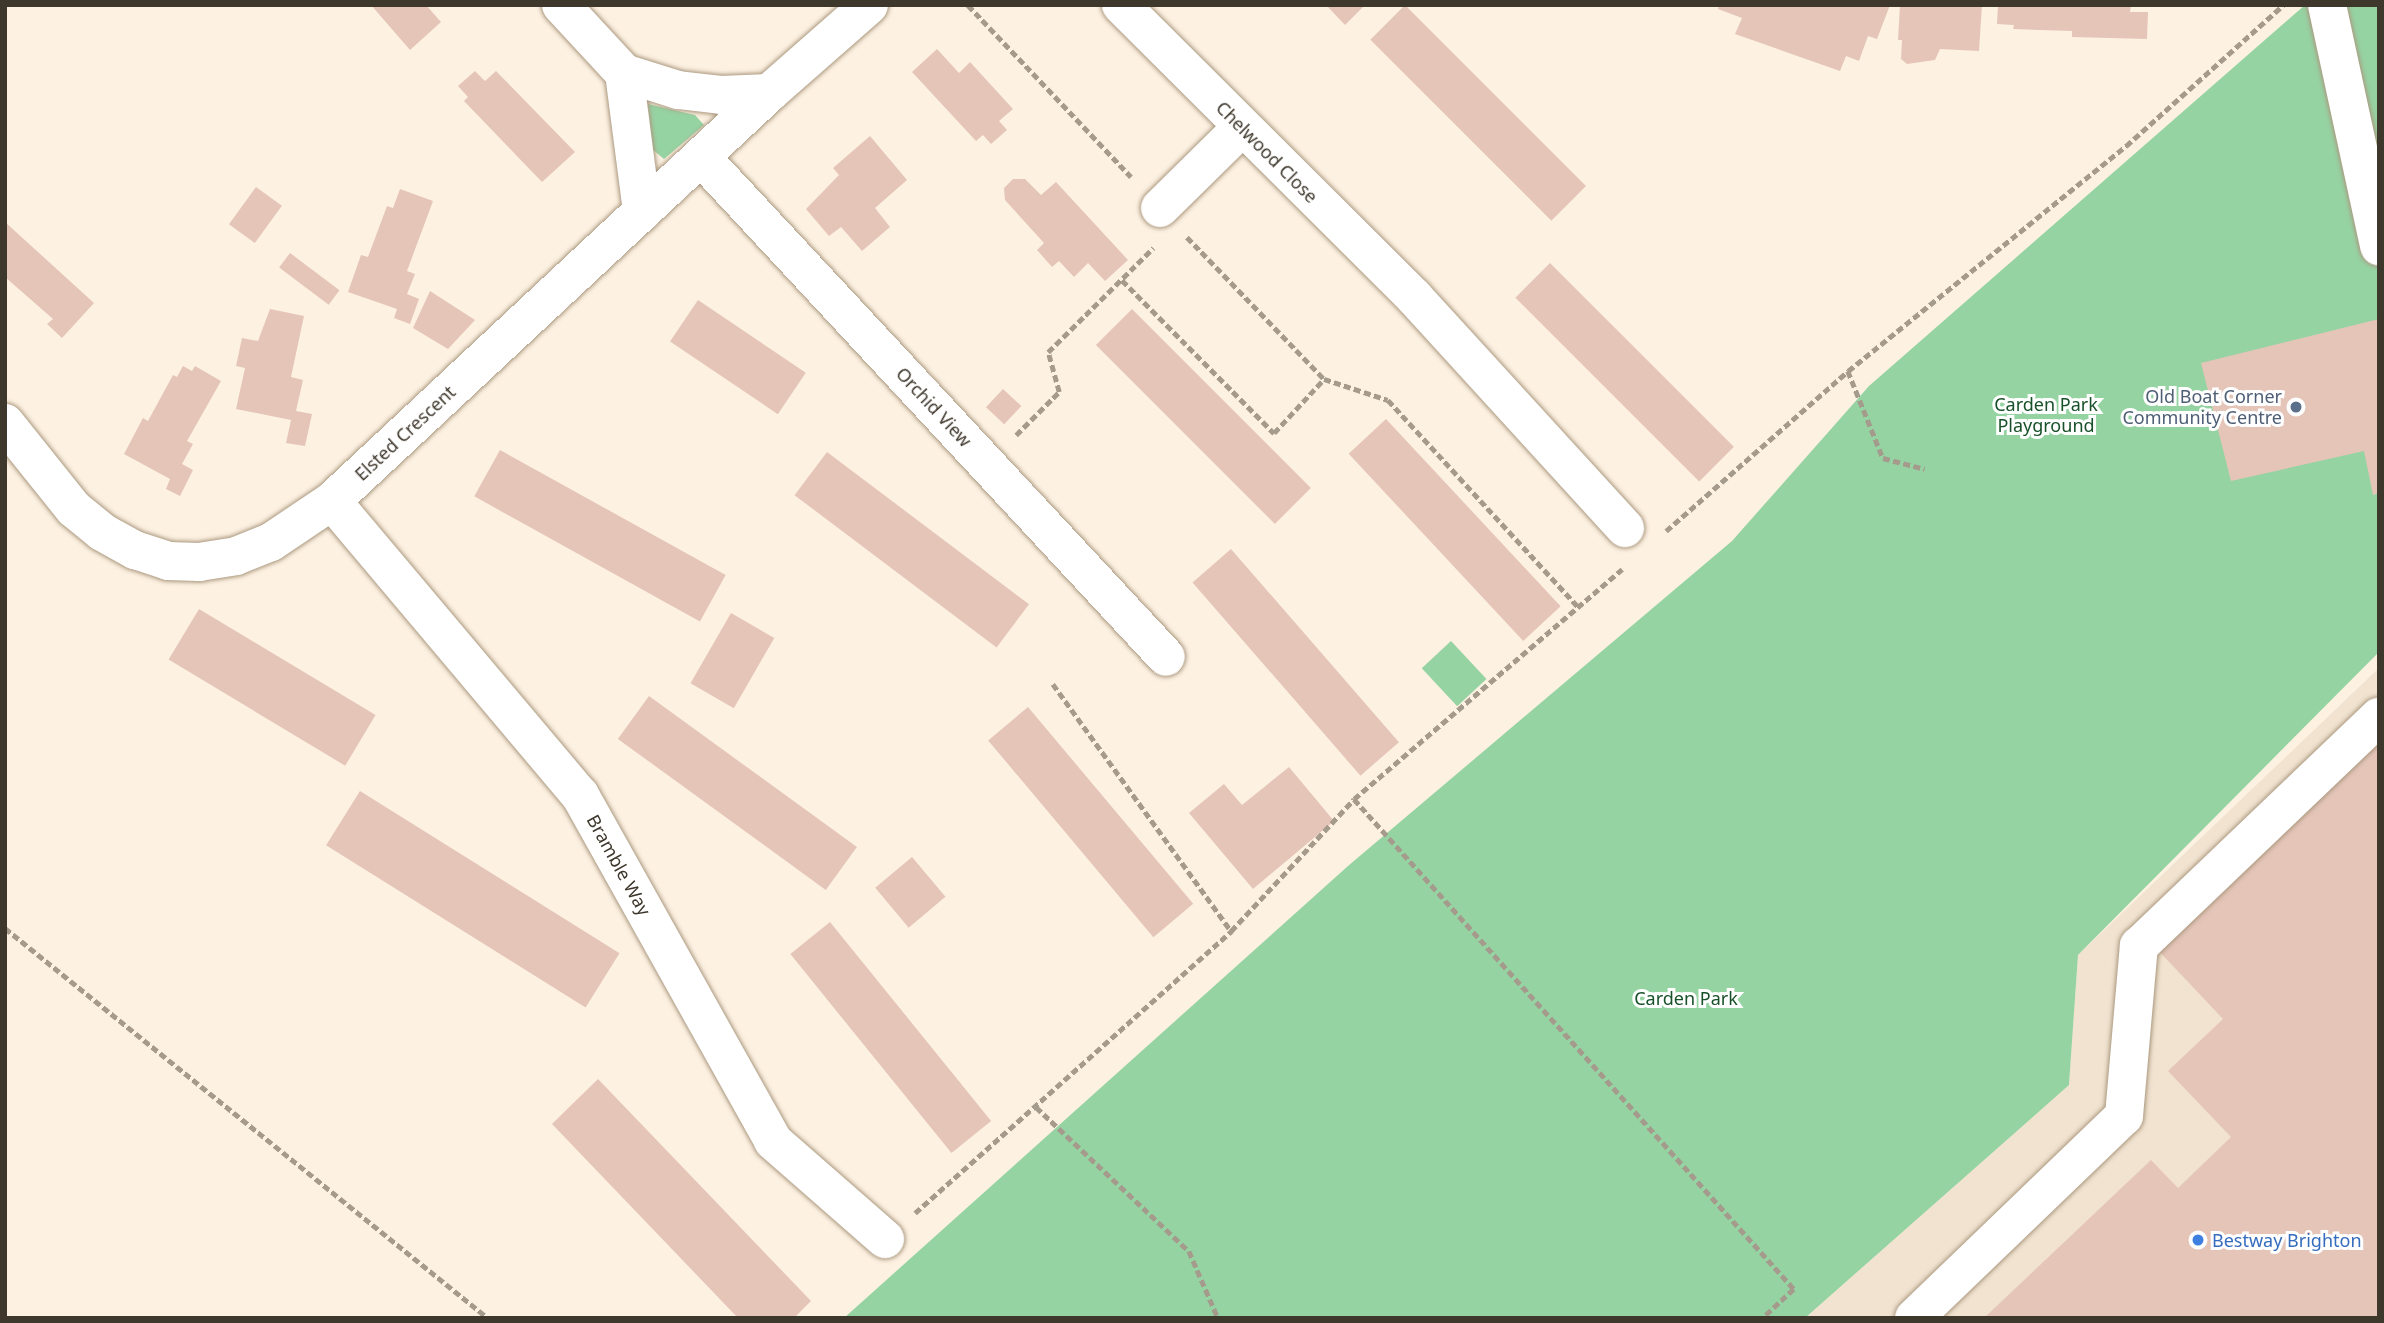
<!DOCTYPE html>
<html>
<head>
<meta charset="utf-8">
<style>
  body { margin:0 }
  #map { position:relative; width:2384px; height:1323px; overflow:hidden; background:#fdf1e1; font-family:"Noto Sans",sans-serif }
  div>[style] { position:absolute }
  .commercial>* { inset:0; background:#f1e3d0 }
  .green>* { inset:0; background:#96d3a2; transform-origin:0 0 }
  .building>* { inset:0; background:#e5c5b8; transform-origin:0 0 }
  .path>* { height:4.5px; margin-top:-2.25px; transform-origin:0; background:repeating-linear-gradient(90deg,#a49b8d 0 7px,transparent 0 10.5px) }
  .roads { filter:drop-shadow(0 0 2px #ab9980) drop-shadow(0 0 2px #ab9980) }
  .minor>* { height:38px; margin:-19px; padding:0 19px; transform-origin:19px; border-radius:19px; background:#fff }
  .dots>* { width:19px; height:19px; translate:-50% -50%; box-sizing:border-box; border:4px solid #fff; border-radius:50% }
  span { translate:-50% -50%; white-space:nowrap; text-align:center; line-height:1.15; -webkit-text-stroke:6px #fff; paint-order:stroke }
  .street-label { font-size:18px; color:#3e372c }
  .service-label { font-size:18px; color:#4e5e75 }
  .right { translate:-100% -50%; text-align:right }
  .park-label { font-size:18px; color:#185129 }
  .shop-label { font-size:18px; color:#366cbe }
  .left { translate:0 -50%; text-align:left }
  .frame { position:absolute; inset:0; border:7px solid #3e372c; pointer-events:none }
</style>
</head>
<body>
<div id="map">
  <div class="commercial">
    <i style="clip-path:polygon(2379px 668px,2379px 1318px,1805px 1318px,2069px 1085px,2078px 955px)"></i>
  </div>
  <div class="green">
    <i style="clip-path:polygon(2305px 5px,2379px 5px,2379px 652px,2078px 955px,2069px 1085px,1805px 1318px,844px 1318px,1348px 866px,1732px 541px,1869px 386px)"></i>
    <i style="clip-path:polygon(648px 104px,695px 115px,704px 125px,664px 159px,652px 149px)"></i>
    <i style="left:1451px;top:641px;width:52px;height:40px;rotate:47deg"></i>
  </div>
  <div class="building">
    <i style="clip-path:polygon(371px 5px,426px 5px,441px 22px,410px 50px)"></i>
    <i style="clip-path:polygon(1326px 5px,1365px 5px,1345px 25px)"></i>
    <i style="left:1405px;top:5px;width:256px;height:49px;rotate:45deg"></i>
    <i style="clip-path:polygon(1719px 5px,1890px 5px,1877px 39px,1868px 36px,1859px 61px,1846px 56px,1840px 71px,1735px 34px,1742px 18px,1718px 9px)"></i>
    <i style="clip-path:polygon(1900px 5px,1982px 5px,1979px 51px,1940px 49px,1935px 60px,1907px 64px,1901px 59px,1902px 40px,1898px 40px)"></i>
    <i style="clip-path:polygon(1998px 5px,2131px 5px,2130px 12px,2148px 12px,2147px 39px,2072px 37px,2072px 31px,2013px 29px,2014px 25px,1997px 24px)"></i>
    <i style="clip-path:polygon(937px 49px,959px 73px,970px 62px,1013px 109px,999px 121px,1007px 130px,991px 144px,983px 135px,976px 141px,912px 72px)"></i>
    <i style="clip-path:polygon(475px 71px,485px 81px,496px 71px,575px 152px,542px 182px,464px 101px,468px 97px,458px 86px)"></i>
    <i style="clip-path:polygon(870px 136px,907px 180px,875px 208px,890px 227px,862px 251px,841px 227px,829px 236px,806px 209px,839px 175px,833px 168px)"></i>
    <i style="clip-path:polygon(1013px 179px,1025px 179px,1041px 195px,1056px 182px,1128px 260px,1105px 281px,1088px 263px,1074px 277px,1059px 261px,1052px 267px,1037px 250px,1044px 243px,1005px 200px,1004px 188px)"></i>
    <i style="left:256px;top:187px;width:32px;height:46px;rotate:36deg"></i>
    <i style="clip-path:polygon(400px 189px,433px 201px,407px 271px,415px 274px,407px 294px,419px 299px,410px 324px,394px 318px,397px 309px,348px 292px,361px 255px,368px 257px,387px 206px,393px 208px)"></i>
    <i style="clip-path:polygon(5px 222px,94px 303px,62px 338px,47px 324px,53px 319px,5px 277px)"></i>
    <i style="left:290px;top:253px;width:62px;height:18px;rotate:37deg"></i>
    <i style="left:1550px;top:263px;width:260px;height:49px;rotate:45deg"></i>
    <i style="clip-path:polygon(430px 291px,475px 320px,448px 349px,413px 328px)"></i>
    <i style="left:698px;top:300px;width:130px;height:50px;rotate:34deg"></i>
    <i style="clip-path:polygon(270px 309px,304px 316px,291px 377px,303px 380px,296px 411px,312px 414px,305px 446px,286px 443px,291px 420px,236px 409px,245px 368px,236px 366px,242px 338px,258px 341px)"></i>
    <i style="left:1132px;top:309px;width:253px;height:51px;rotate:45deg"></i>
    <i style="clip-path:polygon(2379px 319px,2379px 493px,2373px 495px,2364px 451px,2231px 481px,2201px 363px)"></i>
    <i style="clip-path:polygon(183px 366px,192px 371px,195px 366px,221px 381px,187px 441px,193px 444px,182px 464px,193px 470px,180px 496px,166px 489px,170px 479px,124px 454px,143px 418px,148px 421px,173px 375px,177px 377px)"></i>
    <i style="left:1003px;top:389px;width:25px;height:25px;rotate:43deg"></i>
    <i style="left:1386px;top:419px;width:256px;height:51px;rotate:47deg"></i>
    <i style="left:500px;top:450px;width:258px;height:53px;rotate:29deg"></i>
    <i style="left:827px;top:452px;width:253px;height:54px;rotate:37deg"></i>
    <i style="left:1231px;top:549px;width:256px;height:51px;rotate:49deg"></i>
    <i style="left:199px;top:609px;width:206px;height:59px;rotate:31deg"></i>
    <i style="left:731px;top:613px;width:50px;height:81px;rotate:30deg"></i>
    <i style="left:649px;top:696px;width:257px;height:53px;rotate:36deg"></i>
    <i style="left:1028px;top:707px;width:257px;height:52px;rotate:50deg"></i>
    <i style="clip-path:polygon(2379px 737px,2379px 1318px,1984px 1318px,2151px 1160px,2178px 1188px,2231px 1137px,2168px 1071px,2223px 1019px,2156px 948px)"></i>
    <i style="clip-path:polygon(1289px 767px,1334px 821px,1253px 889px,1189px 813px,1224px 784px,1242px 805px)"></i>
    <i style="left:360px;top:791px;width:306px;height:64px;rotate:32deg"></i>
    <i style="left:912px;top:857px;width:52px;height:48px;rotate:50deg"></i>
    <i style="left:830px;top:922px;width:256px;height:51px;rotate:51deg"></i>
    <i style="clip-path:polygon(598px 1079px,811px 1301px,794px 1318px,738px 1318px,552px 1124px)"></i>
  </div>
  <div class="path">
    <i style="left:968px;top:5px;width:237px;rotate:46.5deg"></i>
    <i style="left:1187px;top:237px;width:197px;rotate:46deg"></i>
    <i style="left:1324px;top:379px;width:67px;rotate:18.2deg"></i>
    <i style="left:1388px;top:400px;width:282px;rotate:47.4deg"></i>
    <i style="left:1122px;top:280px;width:216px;rotate:45.2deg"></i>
    <i style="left:1274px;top:433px;width:74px;rotate:-47.2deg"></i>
    <i style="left:1848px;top:371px;width:358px;rotate:-39deg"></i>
    <i style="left:2126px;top:146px;width:211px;rotate:-41.9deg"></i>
    <i style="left:1016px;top:435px;width:61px;rotate:-45deg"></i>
    <i style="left:1059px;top:392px;width:41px;rotate:-105.4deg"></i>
    <i style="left:1048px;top:352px;width:148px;rotate:-44.7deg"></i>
    <i style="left:1666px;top:531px;width:242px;rotate:-41.3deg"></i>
    <i style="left:1848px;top:371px;width:94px;rotate:68.1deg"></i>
    <i style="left:1883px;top:458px;width:43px;rotate:14.7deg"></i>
    <i style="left:1053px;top:684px;width:304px;rotate:54.2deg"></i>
    <i style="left:1354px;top:799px;width:659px;rotate:48.08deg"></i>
    <i style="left:1794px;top:1289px;width:42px;rotate:136.9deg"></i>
    <i style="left:5px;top:928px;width:621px;rotate:38.92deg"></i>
    <i style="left:1036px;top:1107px;width:210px;rotate:43.3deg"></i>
    <i style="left:1189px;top:1251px;width:73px;rotate:66.6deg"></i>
    <i style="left:915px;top:1213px;width:424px;rotate:-41.7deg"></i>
    <i style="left:1231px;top:931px;width:180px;rotate:-47deg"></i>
    <i style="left:1354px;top:799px;width:353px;rotate:-40.6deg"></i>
  </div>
  <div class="roads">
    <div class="minor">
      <i style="left:561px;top:5px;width:93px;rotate:47.2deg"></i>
      <i style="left:624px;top:73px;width:57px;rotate:17.5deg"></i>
      <i style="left:678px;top:90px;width:43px;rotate:6.6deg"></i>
      <i style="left:721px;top:95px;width:48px;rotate:-2.4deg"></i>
      <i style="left:769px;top:93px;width:133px;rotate:-41.3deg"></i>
      <i style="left:1121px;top:5px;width:414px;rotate:44.9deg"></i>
      <i style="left:1414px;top:297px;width:313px;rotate:47.6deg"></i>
      <i style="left:2327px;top:5px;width:247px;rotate:77.8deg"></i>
      <i style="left:624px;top:73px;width:140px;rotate:82.6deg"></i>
      <i style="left:702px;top:158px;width:681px;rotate:47.08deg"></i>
      <i style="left:1160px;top:208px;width:114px;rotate:-44.6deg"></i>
      <i style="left:5px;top:423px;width:110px;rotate:51.3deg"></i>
      <i style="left:74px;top:509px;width:36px;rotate:39deg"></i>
      <i style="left:102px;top:532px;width:38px;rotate:29deg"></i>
      <i style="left:135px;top:550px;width:35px;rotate:18deg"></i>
      <i style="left:168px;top:561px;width:31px;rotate:2deg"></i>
      <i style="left:199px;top:562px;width:37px;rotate:-9deg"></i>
      <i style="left:236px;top:556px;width:38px;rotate:-22deg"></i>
      <i style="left:271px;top:542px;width:73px;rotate:-33.9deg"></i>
      <i style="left:332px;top:501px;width:598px;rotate:-43.03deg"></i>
      <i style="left:332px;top:501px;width:385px;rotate:49.9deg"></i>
      <i style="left:580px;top:795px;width:396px;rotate:60.8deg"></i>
      <i style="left:773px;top:1141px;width:149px;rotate:41.2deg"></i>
      <i style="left:1914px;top:1318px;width:291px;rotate:-43.9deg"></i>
      <i style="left:2124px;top:1116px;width:171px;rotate:-85deg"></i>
      <i style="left:2139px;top:946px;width:332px;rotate:-43.7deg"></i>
    </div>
  </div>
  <div class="dots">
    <i style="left:2296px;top:407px;background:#5c6f8a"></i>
    <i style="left:2198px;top:1240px;background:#3f7fe0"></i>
  </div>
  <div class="street-label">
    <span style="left:1267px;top:152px;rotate:45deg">Chelwood Close</span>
    <span style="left:934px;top:407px;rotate:47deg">Orchid View</span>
    <span style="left:405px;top:433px;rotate:-43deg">Elsted Crescent</span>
    <span style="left:619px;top:865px;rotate:61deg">Bramble Way</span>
  </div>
  <div class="service-label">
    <span class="right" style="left:2282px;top:407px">Old Boat Corner<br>Community Centre</span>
  </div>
  <div class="park-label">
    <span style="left:2046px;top:415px">Carden Park<br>Playground</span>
    <span style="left:1686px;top:998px">Carden Park</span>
  </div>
  <div class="shop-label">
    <span class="left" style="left:2212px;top:1240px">Bestway Brighton</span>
  </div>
  <div class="frame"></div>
</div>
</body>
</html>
